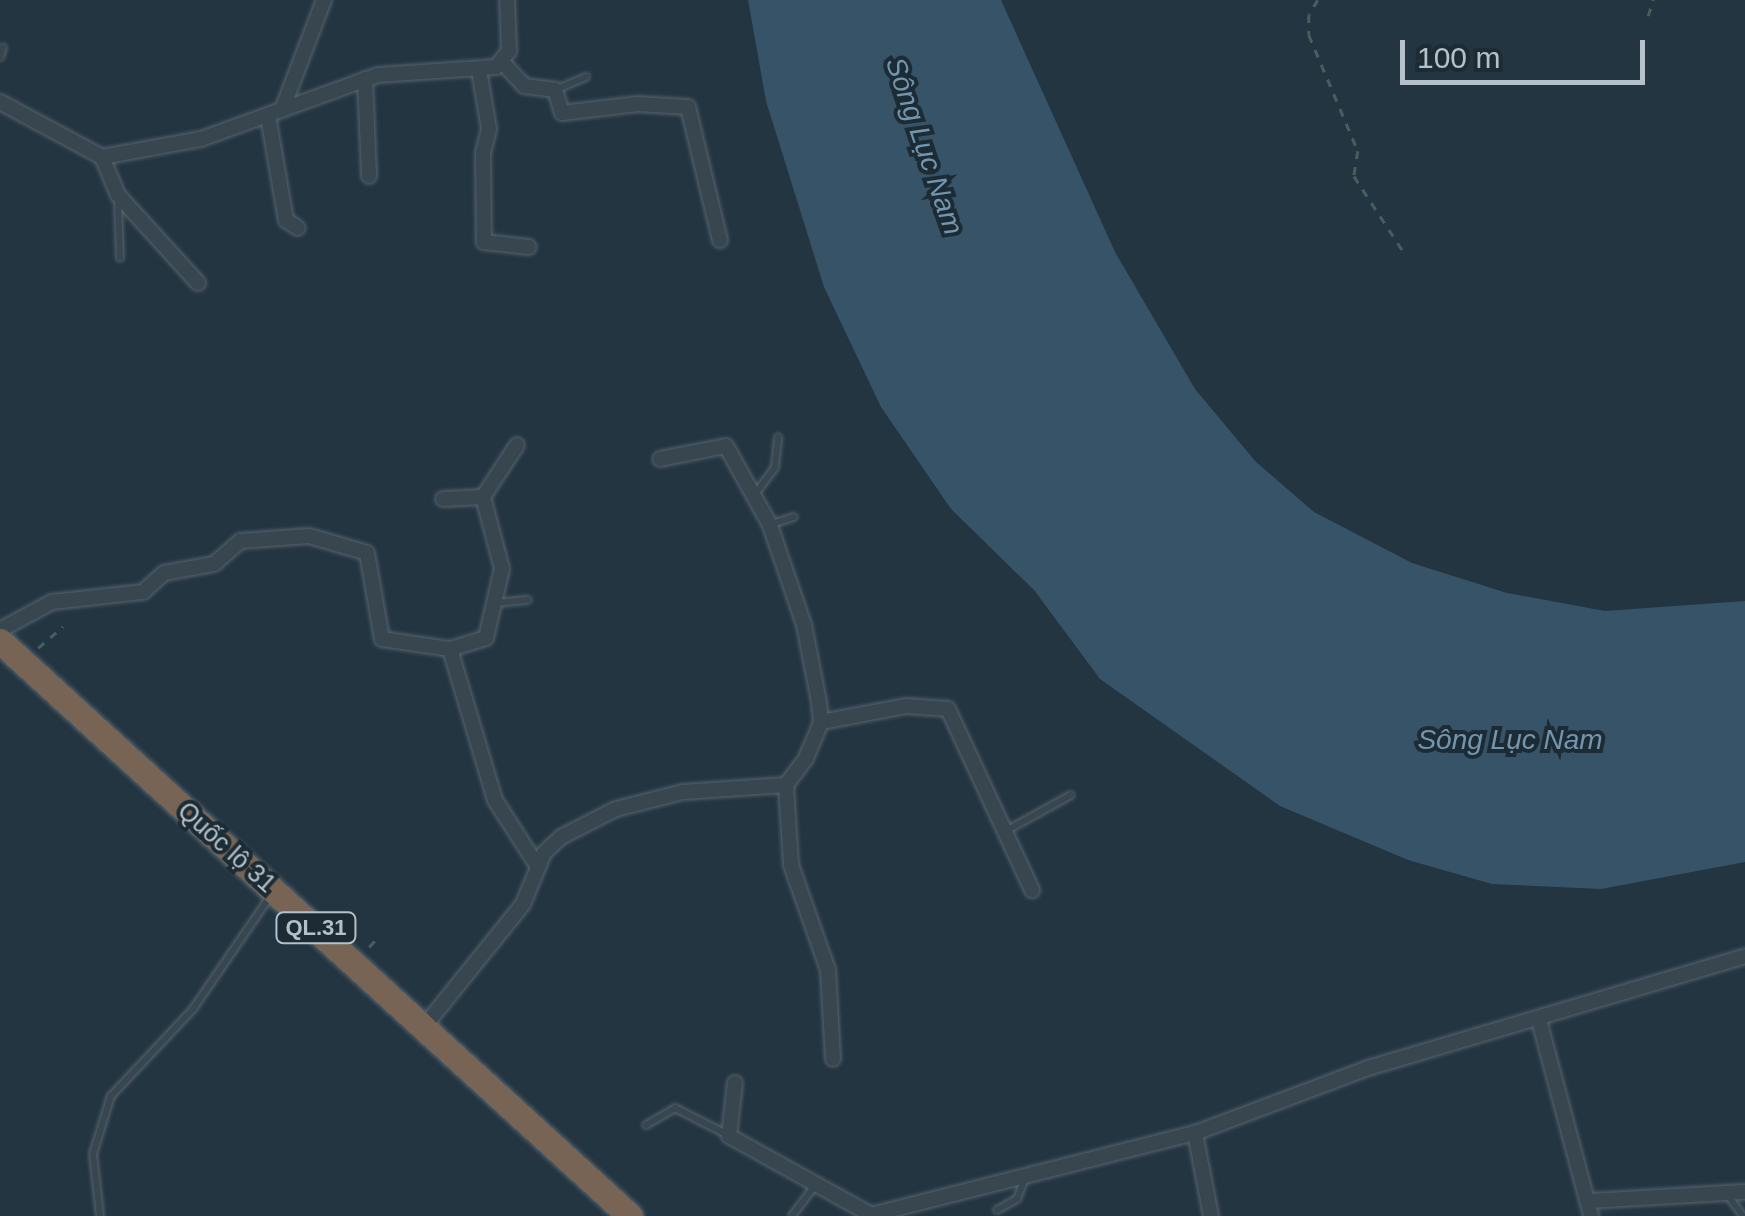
<!DOCTYPE html>
<html>
<head>
<meta charset="utf-8">
<style>
  body { margin:0 }
  #map { position:relative; width:1745px; height:1216px; overflow:hidden; background:#233541; font-family:Arial,sans-serif }
  div>[style] { position:absolute }
  .water>* { inset:0; background:#365368 }
  .path>* { height:2.5px; margin-top:-1.25px; transform-origin:0; background:repeating-linear-gradient(90deg,#465f5e 0 8px,transparent 0 16px) }
  .roads { filter:drop-shadow(0 0 2px #56646e) drop-shadow(0 0 2px #56646e) }
  .lane>* { height:6px; margin:-3px; padding:0 3px; transform-origin:3px; border-radius:3px; background:#384650 }
  .street>* { height:14px; margin:-7px; padding:0 7px; transform-origin:7px; border-radius:7px; background:#384650 }
  .highway>* { height:25px; margin:-12.5px; padding:0 12.5px; transform-origin:12.5px; border-radius:12.5px; background:#776454 }
  span { translate:-50% -50%; white-space:nowrap; text-align:center; line-height:1.15; -webkit-text-stroke:8px #1d2b35; paint-order:stroke }
  .shield-label span { padding:2px 8px; background:#1d2b35; border:2px solid; border-radius:8px; -webkit-text-stroke-width:0 }
  .shield-label { font-size:22px; color:#b4c1cb; font-weight:700 }
  .street-label { font-size:25px; color:#b4c1cb }
  .water-label { font-size:28px; color:#7296b0; font-style:italic }
  .scale { position:absolute; left:1400px; top:40px; width:245px; height:45px; box-sizing:border-box; border:5px solid #b4c1cb; border-top:0; padding-left:12px; font-size:30px; line-height:35px; white-space:nowrap; color:#b4c1cb; -webkit-text-stroke:8px #1d2b35; paint-order:stroke }
</style>
</head>
<body>
<div id="map">
  <div class="water">
    <i style="clip-path:polygon(748px 0,1001px 0,1115px 252px,1195px 389px,1256px 462px,1314px 512px,1412px 563px,1507px 593px,1605px 611px,1745px 601px,1745px 862px,1601px 889px,1492px 884px,1408px 860px,1280px 806px,1100px 679px,1034px 590px,951px 509px,881px 407px,824px 287px,766px 101px)"></i>
  </div>
  <div class="path">
    <i style="left:1318px;top:0;width:17px;rotate:121deg"></i>
    <i style="left:1309px;top:15px;width:20px;rotate:90deg"></i>
    <i style="left:1309px;top:35px;width:126px;rotate:67.1deg"></i>
    <i style="left:1358px;top:151px;width:25px;rotate:99deg"></i>
    <i style="left:1354px;top:176px;width:93px;rotate:56.8deg"></i>
    <i style="left:1648px;top:16px;width:17px;rotate:-73deg"></i>
    <i style="left:38px;top:648px;width:33px;rotate:-41deg"></i>
    <i style="left:369px;top:947px;width:13px;rotate:-48deg"></i>
  </div>
  <div class="roads">
    <div class="lane">
      <i style="left:0;top:57px;width:10px;rotate:-73deg"></i>
      <i style="left:555px;top:90px;width:34px;rotate:-23deg"></i>
      <i style="left:118px;top:199px;width:59px;rotate:88.1deg"></i>
      <i style="left:755px;top:494px;width:34px;rotate:-53deg"></i>
      <i style="left:775px;top:467px;width:30px;rotate:-84deg"></i>
      <i style="left:772px;top:524px;width:23px;rotate:-18deg"></i>
      <i style="left:497px;top:603px;width:31px;rotate:-6deg"></i>
      <i style="left:1006px;top:831px;width:74px;rotate:-29deg"></i>
      <i style="left:646px;top:1125px;width:34px;rotate:-30deg"></i>
      <i style="left:675px;top:1108px;width:59px;rotate:27deg"></i>
      <i style="left:1729px;top:1197px;width:24px;rotate:54deg"></i>
      <i style="left:997px;top:1210px;width:23px;rotate:-29deg"></i>
      <i style="left:1017px;top:1199px;width:25px;rotate:-69deg"></i>
      <i style="left:100px;top:1216px;width:62px;rotate:-96.4deg"></i>
      <i style="left:93px;top:1154px;width:61px;rotate:-72.8deg"></i>
      <i style="left:111px;top:1096px;width:120px;rotate:-46.7deg"></i>
      <i style="left:193px;top:1009px;width:135px;rotate:-55.6deg"></i>
      <i style="left:792px;top:1216px;width:39px;rotate:-53deg"></i>
    </div>
    <div class="street">
      <i style="left:502px;top:62px;width:33px;rotate:47deg"></i>
      <i style="left:524px;top:86px;width:31px;rotate:7deg"></i>
      <i style="left:555px;top:90px;width:24px;rotate:73deg"></i>
      <i style="left:562px;top:113px;width:76px;rotate:-6.8deg"></i>
      <i style="left:637px;top:104px;width:51px;rotate:3.4deg"></i>
      <i style="left:688px;top:107px;width:137px;rotate:76.5deg"></i>
      <i style="left:479px;top:70px;width:60px;rotate:80.4deg"></i>
      <i style="left:489px;top:129px;width:25px;rotate:104deg"></i>
      <i style="left:483px;top:153px;width:89px;rotate:89.4deg"></i>
      <i style="left:484px;top:242px;width:45px;rotate:6.3deg"></i>
      <i style="left:365px;top:79px;width:97px;rotate:87.6deg"></i>
      <i style="left:0;top:102px;width:116px;rotate:28.3deg"></i>
      <i style="left:102px;top:157px;width:101px;rotate:-10.3deg"></i>
      <i style="left:201px;top:139px;width:188px;rotate:-19.9deg"></i>
      <i style="left:378px;top:75px;width:118px;rotate:-3.9deg"></i>
      <i style="left:496px;top:67px;width:21px;rotate:-51deg"></i>
      <i style="left:509px;top:51px;width:51px;rotate:-92.2deg"></i>
      <i style="left:282px;top:110px;width:118px;rotate:-69.1deg"></i>
      <i style="left:268px;top:116px;width:106px;rotate:80.2deg"></i>
      <i style="left:286px;top:220px;width:14px;rotate:34deg"></i>
      <i style="left:102px;top:157px;width:41px;rotate:67.2deg"></i>
      <i style="left:118px;top:195px;width:119px;rotate:47.7deg"></i>
      <i style="left:483px;top:497px;width:62px;rotate:-56.8deg"></i>
      <i style="left:443px;top:499px;width:40px;rotate:-2.9deg"></i>
      <i style="left:483px;top:497px;width:74px;rotate:75.2deg"></i>
      <i style="left:502px;top:569px;width:71px;rotate:103.1deg"></i>
      <i style="left:486px;top:638px;width:38px;rotate:163deg"></i>
      <i style="left:0;top:630px;width:59px;rotate:-28.3deg"></i>
      <i style="left:52px;top:602px;width:92px;rotate:-6.3deg"></i>
      <i style="left:143px;top:592px;width:28px;rotate:-42deg"></i>
      <i style="left:164px;top:573px;width:51px;rotate:-10.2deg"></i>
      <i style="left:214px;top:564px;width:35px;rotate:-41deg"></i>
      <i style="left:240px;top:541px;width:69px;rotate:-4.1deg"></i>
      <i style="left:309px;top:536px;width:60px;rotate:16.3deg"></i>
      <i style="left:367px;top:553px;width:87px;rotate:80.1deg"></i>
      <i style="left:382px;top:639px;width:69px;rotate:8.4deg"></i>
      <i style="left:450px;top:649px;width:158px;rotate:73.4deg"></i>
      <i style="left:495px;top:800px;width:80px;rotate:57.3deg"></i>
      <i style="left:821px;top:722px;width:86px;rotate:-10.7deg"></i>
      <i style="left:906px;top:706px;width:42px;rotate:4.1deg"></i>
      <i style="left:948px;top:709px;width:200px;rotate:65.1deg"></i>
      <i style="left:786px;top:785px;width:80px;rotate:86.4deg"></i>
      <i style="left:791px;top:865px;width:111px;rotate:70.6deg"></i>
      <i style="left:828px;top:970px;width:89px;rotate:86.8deg"></i>
      <i style="left:1539px;top:1020px;width:203px;rotate:75.1deg"></i>
      <i style="left:423px;top:1028px;width:159px;rotate:-51.1deg"></i>
      <i style="left:523px;top:904px;width:55px;rotate:-67.6deg"></i>
      <i style="left:544px;top:853px;width:23px;rotate:-43deg"></i>
      <i style="left:561px;top:837px;width:62px;rotate:-27deg"></i>
      <i style="left:616px;top:809px;width:69px;rotate:-14.2deg"></i>
      <i style="left:683px;top:792px;width:103px;rotate:-3.9deg"></i>
      <i style="left:786px;top:785px;width:34px;rotate:-53deg"></i>
      <i style="left:806px;top:758px;width:39px;rotate:-67deg"></i>
      <i style="left:821px;top:722px;width:20px;rotate:-96deg"></i>
      <i style="left:819px;top:702px;width:78px;rotate:-101deg"></i>
      <i style="left:804px;top:625px;width:106px;rotate:-108.8deg"></i>
      <i style="left:770px;top:525px;width:90px;rotate:-119.1deg"></i>
      <i style="left:726px;top:446px;width:67px;rotate:168.9deg"></i>
      <i style="left:735px;top:1083px;width:53px;rotate:96.5deg"></i>
      <i style="left:729px;top:1136px;width:159px;rotate:29deg"></i>
      <i style="left:1588px;top:1201px;width:157px;rotate:-3.3deg"></i>
      <i style="left:867px;top:1216px;width:338px;rotate:-14.2deg"></i>
      <i style="left:1211px;top:1216px;width:85px;rotate:-100.9deg"></i>
      <i style="left:1195px;top:1133px;width:185px;rotate:-20.6deg"></i>
      <i style="left:1368px;top:1068px;width:393px;rotate:-16.5deg"></i>
    </div>
    <div class="highway">
      <i style="left:0;top:641px;width:853px;rotate:42.39deg"></i>
    </div>
  </div>
  <div class="shield-label">
    <span style="left:316px;top:928px">QL.31</span>
  </div>
  <div class="street-label">
    <span style="left:227px;top:847px;rotate:42deg">Quốc lộ 31</span>
  </div>
  <div class="water-label">
    <span style="left:924px;top:146px;rotate:71deg">Sông Lục Nam</span>
    <span style="left:1510px;top:740px">Sông Lục Nam</span>
  </div>
  <div class="scale">100 m</div>
</div>
</body>
</html>
